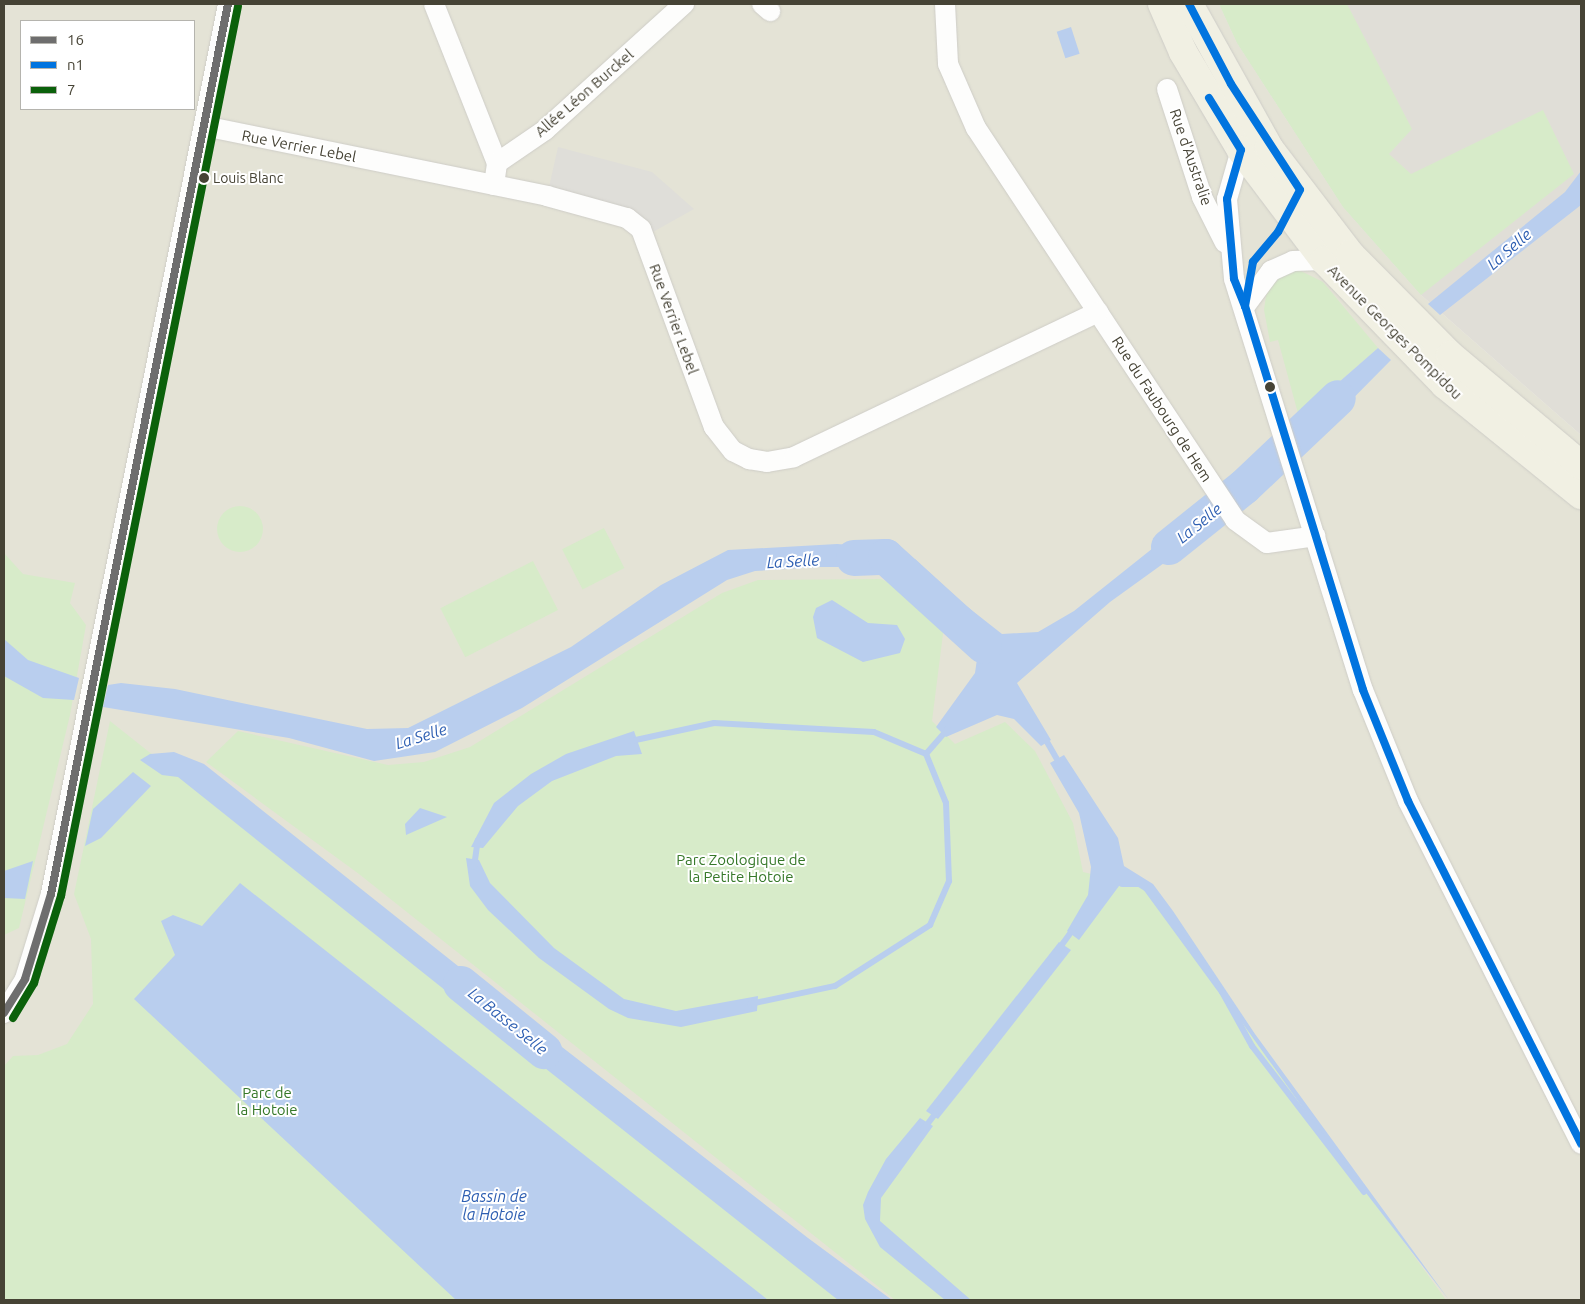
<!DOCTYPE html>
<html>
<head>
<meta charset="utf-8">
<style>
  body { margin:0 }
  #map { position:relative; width:1585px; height:1304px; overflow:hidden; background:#f0efe9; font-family:Ubuntu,sans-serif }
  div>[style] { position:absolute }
  .residential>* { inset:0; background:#e4e3d6 }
  .industrial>* { inset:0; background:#e0ded7 }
  .green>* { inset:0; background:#d7ebc9; transform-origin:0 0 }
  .round { border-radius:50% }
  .parking>* { inset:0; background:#dfded9 }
  .water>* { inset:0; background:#b9ceee; transform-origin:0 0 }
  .stream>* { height:6px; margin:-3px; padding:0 3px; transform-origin:3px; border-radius:3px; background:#b9ceee }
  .river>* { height:36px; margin:-18px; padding:0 18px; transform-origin:18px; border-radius:18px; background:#b9ceee }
  .roads { filter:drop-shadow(0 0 1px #cecdc7) drop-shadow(0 0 1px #cecdc7) }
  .street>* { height:20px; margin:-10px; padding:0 10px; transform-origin:10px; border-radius:10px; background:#fdfdfc }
  .primary>* { height:28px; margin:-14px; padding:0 14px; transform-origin:14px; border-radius:14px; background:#f1f0e3 }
  .bus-1>* { height:8px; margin:-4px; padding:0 4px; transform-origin:4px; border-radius:4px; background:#6e6e6e }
  .bus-2>* { height:8px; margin:-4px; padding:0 4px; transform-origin:4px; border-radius:4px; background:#0174df }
  .bus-3>* { height:8px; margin:-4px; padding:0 4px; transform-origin:4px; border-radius:4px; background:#0b610b }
  .dots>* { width:14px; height:14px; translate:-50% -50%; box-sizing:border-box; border:2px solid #fff; border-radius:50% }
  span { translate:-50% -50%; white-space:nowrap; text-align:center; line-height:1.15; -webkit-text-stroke:4px #fff; paint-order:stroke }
  .bus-label { font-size:14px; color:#464335 }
  .left { translate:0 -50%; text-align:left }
  .street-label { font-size:15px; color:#464335 }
  .park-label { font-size:15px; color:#367829 }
  .water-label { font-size:16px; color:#2e5fb2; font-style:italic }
  .frame { position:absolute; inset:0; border:5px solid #464335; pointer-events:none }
  .legend { position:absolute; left:20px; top:20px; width:175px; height:90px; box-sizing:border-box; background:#fff; border:1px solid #b5b4ae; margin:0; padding:6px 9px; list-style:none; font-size:15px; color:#464335 }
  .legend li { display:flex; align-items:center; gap:10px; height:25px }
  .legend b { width:25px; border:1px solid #b5b4ae }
</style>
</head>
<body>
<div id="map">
  <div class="residential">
    <i style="clip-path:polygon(evenodd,4px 4px,1219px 4px,1237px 43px,1343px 207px,1421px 295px,1581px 435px,1581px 1300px,4px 1300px,4px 4px,21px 21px,194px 21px,194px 109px,21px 109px,21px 21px)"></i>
  </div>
  <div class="industrial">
    <i style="clip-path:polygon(1219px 4px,1581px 4px,1581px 435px,1421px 295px,1343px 207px,1237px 43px)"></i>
  </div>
  <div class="green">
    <i style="clip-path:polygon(1219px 4px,1347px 4px,1412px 129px,1389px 154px,1411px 174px,1543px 110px,1574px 174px,1421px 295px,1343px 207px,1237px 43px)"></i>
    <i style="clip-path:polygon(1297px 269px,1323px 282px,1378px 348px,1299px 417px,1278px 340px,1270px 342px,1264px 310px,1267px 289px,1283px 273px)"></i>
    <i class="round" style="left:217px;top:506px;width:46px;height:46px"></i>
    <i style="left:604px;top:528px;width:45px;height:47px;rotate:63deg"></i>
    <i style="clip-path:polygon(4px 553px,23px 574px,75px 583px,70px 603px,86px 625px,70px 715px,19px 928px,4px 935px)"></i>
    <i style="left:533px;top:561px;width:55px;height:104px;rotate:63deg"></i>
    <i style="clip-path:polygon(881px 579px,910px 592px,944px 626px,932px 721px,955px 744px,1005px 722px,1035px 751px,1073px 823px,1083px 872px,1146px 887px,1446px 1300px,895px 1300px,359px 874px,206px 762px,238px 731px,388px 765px,424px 762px,470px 747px,722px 593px,758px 580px)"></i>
    <i style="clip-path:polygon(110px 721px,841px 1300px,4px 1300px,4px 1066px,13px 1056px,38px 1055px,67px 1044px,93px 1004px,91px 939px,74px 894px)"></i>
  </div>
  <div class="parking">
    <i style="clip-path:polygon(558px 147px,652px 172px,694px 209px,644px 237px,641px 229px,547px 196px)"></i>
  </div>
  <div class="water">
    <i style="left:1071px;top:27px;width:28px;height:15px;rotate:72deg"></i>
    <i style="clip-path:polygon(1581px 171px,1581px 205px,1440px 315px,1428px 304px,1565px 192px)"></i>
    <i style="clip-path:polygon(1378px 348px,1391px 360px,1307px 445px,1299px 417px)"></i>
    <i style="clip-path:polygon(1270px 447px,1278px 472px,1245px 502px,1231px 481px)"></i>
    <i style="clip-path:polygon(1202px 509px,1214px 527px,1110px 602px,1017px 683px,1051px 740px,1041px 746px,1014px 719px,997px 715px,946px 737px,936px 727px,975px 673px,977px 659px,941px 618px,960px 601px,1002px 634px,1038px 632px,1074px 611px)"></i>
    <i style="clip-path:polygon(837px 544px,891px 548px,908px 555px,895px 575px,869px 567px,819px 567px,755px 571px,727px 580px,522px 708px,435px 752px,374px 761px,289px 738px,103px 707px,108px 685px,121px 683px,175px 689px,367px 729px,408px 728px,571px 647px,661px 585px,728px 550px)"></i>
    <i style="clip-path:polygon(915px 559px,957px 598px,936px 614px,902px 579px)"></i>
    <i style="clip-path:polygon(832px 600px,868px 623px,897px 625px,905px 639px,900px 653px,863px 662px,817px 638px,813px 617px,816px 608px)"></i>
    <i style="clip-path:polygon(4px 639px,28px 660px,79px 678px,74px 700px,43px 698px,4px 676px)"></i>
    <i style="clip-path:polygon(634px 731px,642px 754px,616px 756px,552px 781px,518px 806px,483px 848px,471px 847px,494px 803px,531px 774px,566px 754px)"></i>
    <i style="clip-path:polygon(174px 752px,204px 764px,507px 1005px,490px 1026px,178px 777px,162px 775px,140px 760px,150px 754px)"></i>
    <i style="clip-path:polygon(1064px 755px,1118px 838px,1124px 866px,1153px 884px,1173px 911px,1255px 1034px,1449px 1300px,1335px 1153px,1151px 895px,1132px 883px,1119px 886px,1079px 940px,1067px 931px,1088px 895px,1091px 867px,1079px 813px,1050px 763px)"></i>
    <i style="clip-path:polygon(133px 772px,151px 786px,101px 838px,85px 846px,93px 809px)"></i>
    <i style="clip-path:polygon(420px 808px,447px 817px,406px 835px,405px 824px)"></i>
    <i style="clip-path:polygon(466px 858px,479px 860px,490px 883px,554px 948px,624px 999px,676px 1011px,758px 996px,757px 1011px,681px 1027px,628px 1018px,609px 1009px,539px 958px,488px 910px,470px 886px)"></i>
    <i style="clip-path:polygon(33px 861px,25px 899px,4px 898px,4px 871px)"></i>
    <i style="clip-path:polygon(240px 883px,768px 1300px,456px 1300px,134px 999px,175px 955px,161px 921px,173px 915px,202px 926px)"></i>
    <i style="clip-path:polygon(1059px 942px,1071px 950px,970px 1079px,938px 1119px,926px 1111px)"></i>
    <i style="clip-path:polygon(513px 1009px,808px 1238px,892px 1300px,838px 1300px,497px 1030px)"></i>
    <i style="clip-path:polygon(920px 1118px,933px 1126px,881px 1198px,880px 1221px,971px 1300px,945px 1300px,880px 1247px,865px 1219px,863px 1205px,868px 1192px,886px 1159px)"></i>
  </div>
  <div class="stream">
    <i style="left:1043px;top:735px;width:34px;rotate:60deg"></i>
    <i style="left:631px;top:741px;width:85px;rotate:-12.2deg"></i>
    <i style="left:714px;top:723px;width:160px;rotate:3.2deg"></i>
    <i style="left:874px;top:732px;width:56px;rotate:22.9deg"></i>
    <i style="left:474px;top:867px;width:27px;rotate:-82deg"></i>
    <i style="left:1122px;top:884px;width:21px"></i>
    <i style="left:1143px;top:884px;width:134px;rotate:53.8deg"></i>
    <i style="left:1222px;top:992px;width:62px;rotate:60.9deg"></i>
    <i style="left:1252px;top:1046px;width:184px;rotate:52.5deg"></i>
    <i style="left:1058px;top:950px;width:27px;rotate:-54deg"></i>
    <i style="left:750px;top:1004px;width:87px;rotate:-12deg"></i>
    <i style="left:835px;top:986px;width:113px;rotate:-32.7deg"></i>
    <i style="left:930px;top:925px;width:48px;rotate:-66.6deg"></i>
    <i style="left:949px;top:881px;width:78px;rotate:-92.2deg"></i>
    <i style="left:946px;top:803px;width:53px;rotate:-112.2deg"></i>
    <i style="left:926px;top:754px;width:33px;rotate:-49deg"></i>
    <i style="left:923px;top:1130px;width:25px;rotate:-53deg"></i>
  </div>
  <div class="river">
    <i style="left:1169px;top:547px;width:96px;rotate:-38.7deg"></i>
    <i style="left:1244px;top:487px;width:129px;rotate:-43.4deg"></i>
    <i style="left:854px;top:558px;width:32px;rotate:-2deg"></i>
    <i style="left:886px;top:557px;width:132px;rotate:42.2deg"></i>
    <i style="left:461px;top:984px;width:107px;rotate:38.9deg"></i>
  </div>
  <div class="roads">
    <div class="street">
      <i style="left:434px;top:4px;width:171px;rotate:68.4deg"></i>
      <i style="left:762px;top:4px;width:11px;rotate:41deg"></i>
      <i style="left:945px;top:4px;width:60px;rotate:87.1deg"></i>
      <i style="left:948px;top:64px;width:70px;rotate:66.4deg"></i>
      <i style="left:976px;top:128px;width:470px;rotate:56.5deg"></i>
      <i style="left:1235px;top:520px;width:39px;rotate:36deg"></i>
      <i style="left:1267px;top:543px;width:49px;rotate:-8.1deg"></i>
      <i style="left:1167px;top:89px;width:114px;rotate:72deg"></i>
      <i style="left:1202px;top:197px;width:51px;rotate:63.4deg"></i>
      <i style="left:204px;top:126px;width:350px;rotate:11.5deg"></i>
      <i style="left:547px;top:196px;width:83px;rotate:15.4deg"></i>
      <i style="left:627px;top:218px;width:18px;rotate:38deg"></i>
      <i style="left:641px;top:229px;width:211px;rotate:69.8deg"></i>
      <i style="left:714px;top:427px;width:31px;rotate:52deg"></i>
      <i style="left:733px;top:451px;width:18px;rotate:27deg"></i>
      <i style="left:749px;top:459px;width:18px;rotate:9deg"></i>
      <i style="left:767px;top:462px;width:27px;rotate:-10deg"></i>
      <i style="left:794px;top:457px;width:337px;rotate:-25.5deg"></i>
      <i style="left:1241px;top:150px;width:51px;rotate:105.9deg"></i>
      <i style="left:1227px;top:199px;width:80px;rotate:85deg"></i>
      <i style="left:1234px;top:279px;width:431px;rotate:72.6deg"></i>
      <i style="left:1363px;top:690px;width:120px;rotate:67.9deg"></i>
      <i style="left:1408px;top:801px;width:384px;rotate:63.2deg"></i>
      <i style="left:494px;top:185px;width:22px;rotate:-82deg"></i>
      <i style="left:497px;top:163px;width:58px;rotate:-34.5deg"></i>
      <i style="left:545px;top:130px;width:188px;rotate:-42.2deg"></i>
      <i style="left:1245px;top:306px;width:44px;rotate:-53.4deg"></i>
      <i style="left:1271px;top:271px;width:24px;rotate:-24deg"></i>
      <i style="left:1293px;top:261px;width:31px;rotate:-2deg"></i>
      <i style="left:4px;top:1013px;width:40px;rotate:-58deg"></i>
      <i style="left:25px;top:979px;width:89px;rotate:-73deg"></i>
      <i style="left:51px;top:894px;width:907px;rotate:-78.75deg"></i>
    </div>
    <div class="primary">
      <i style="left:1162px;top:4px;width:52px;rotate:66.4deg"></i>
      <i style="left:1183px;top:52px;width:114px;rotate:59.4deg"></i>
      <i style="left:1241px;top:150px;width:138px;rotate:53deg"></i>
      <i style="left:1324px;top:260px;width:174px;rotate:45.9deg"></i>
      <i style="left:1445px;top:385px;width:175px;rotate:39deg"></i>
      <i style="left:1189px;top:4px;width:165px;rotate:60.9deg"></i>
      <i style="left:1269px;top:148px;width:133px;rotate:52.6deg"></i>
      <i style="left:1350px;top:254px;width:142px;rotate:45.3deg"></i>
      <i style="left:1450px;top:355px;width:171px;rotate:40deg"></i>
    </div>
  </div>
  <div class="bus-1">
    <i style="left:4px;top:1013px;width:40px;rotate:-58deg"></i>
    <i style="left:25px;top:979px;width:89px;rotate:-73deg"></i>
    <i style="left:51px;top:894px;width:907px;rotate:-78.75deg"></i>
  </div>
  <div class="bus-2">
    <i style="left:1189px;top:4px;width:90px;rotate:62.3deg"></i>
    <i style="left:1231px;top:84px;width:126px;rotate:56.9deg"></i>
    <i style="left:1300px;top:190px;width:47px;rotate:117.6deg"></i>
    <i style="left:1278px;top:232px;width:39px;rotate:130deg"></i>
    <i style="left:1253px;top:262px;width:45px;rotate:100.3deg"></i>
    <i style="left:1245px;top:306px;width:402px;rotate:72.9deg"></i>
    <i style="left:1363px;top:690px;width:120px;rotate:67.9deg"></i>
    <i style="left:1408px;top:801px;width:384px;rotate:63.2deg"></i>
    <i style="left:1209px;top:98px;width:61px;rotate:58.4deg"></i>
    <i style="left:1241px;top:150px;width:51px;rotate:105.9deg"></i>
    <i style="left:1227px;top:199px;width:80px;rotate:85deg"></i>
    <i style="left:1234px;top:279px;width:29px;rotate:68deg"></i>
  </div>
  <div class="bus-3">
    <i style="left:13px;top:1018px;width:41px;rotate:-59deg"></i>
    <i style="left:34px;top:983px;width:91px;rotate:-72.8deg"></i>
    <i style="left:61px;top:896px;width:907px;rotate:-78.75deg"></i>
  </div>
  <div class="dots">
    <i style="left:204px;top:178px;background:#464335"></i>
    <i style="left:1270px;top:387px;background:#464335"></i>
  </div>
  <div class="bus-label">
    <span class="left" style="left:213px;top:178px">Louis Blanc</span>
  </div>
  <div class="street-label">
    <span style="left:584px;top:93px;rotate:-41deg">Allée Léon Burckel</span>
    <span style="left:299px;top:146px;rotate:11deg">Rue Verrier Lebel</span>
    <span style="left:1191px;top:157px;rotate:71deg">Rue d'Australie</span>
    <span style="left:674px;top:319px;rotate:70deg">Rue Verrier Lebel</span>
    <span style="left:1395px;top:332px;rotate:45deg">Avenue Georges Pompidou</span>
    <span style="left:1162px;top:409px;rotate:57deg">Rue du Faubourg de Hem</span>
  </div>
  <div class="park-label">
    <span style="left:741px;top:868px">Parc Zoologique de<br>la Petite Hotoie</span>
    <span style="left:267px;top:1101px">Parc de<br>la Hotoie</span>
  </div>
  <div class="water-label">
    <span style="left:1509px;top:249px;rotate:-41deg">La Selle</span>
    <span style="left:1199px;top:523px;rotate:-39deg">La Selle</span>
    <span style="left:793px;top:561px;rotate:-3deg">La Selle</span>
    <span style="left:421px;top:736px;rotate:-17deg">La Selle</span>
    <span style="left:508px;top:1021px;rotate:39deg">La Basse Selle</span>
    <span style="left:494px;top:1205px">Bassin de<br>la Hotoie</span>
  </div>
  <div class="frame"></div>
  <ul class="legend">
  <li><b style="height:6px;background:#6e6e6e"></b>16</li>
  <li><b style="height:6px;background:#0174df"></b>n1</li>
  <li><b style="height:6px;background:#0b610b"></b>7</li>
  </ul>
</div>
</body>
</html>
